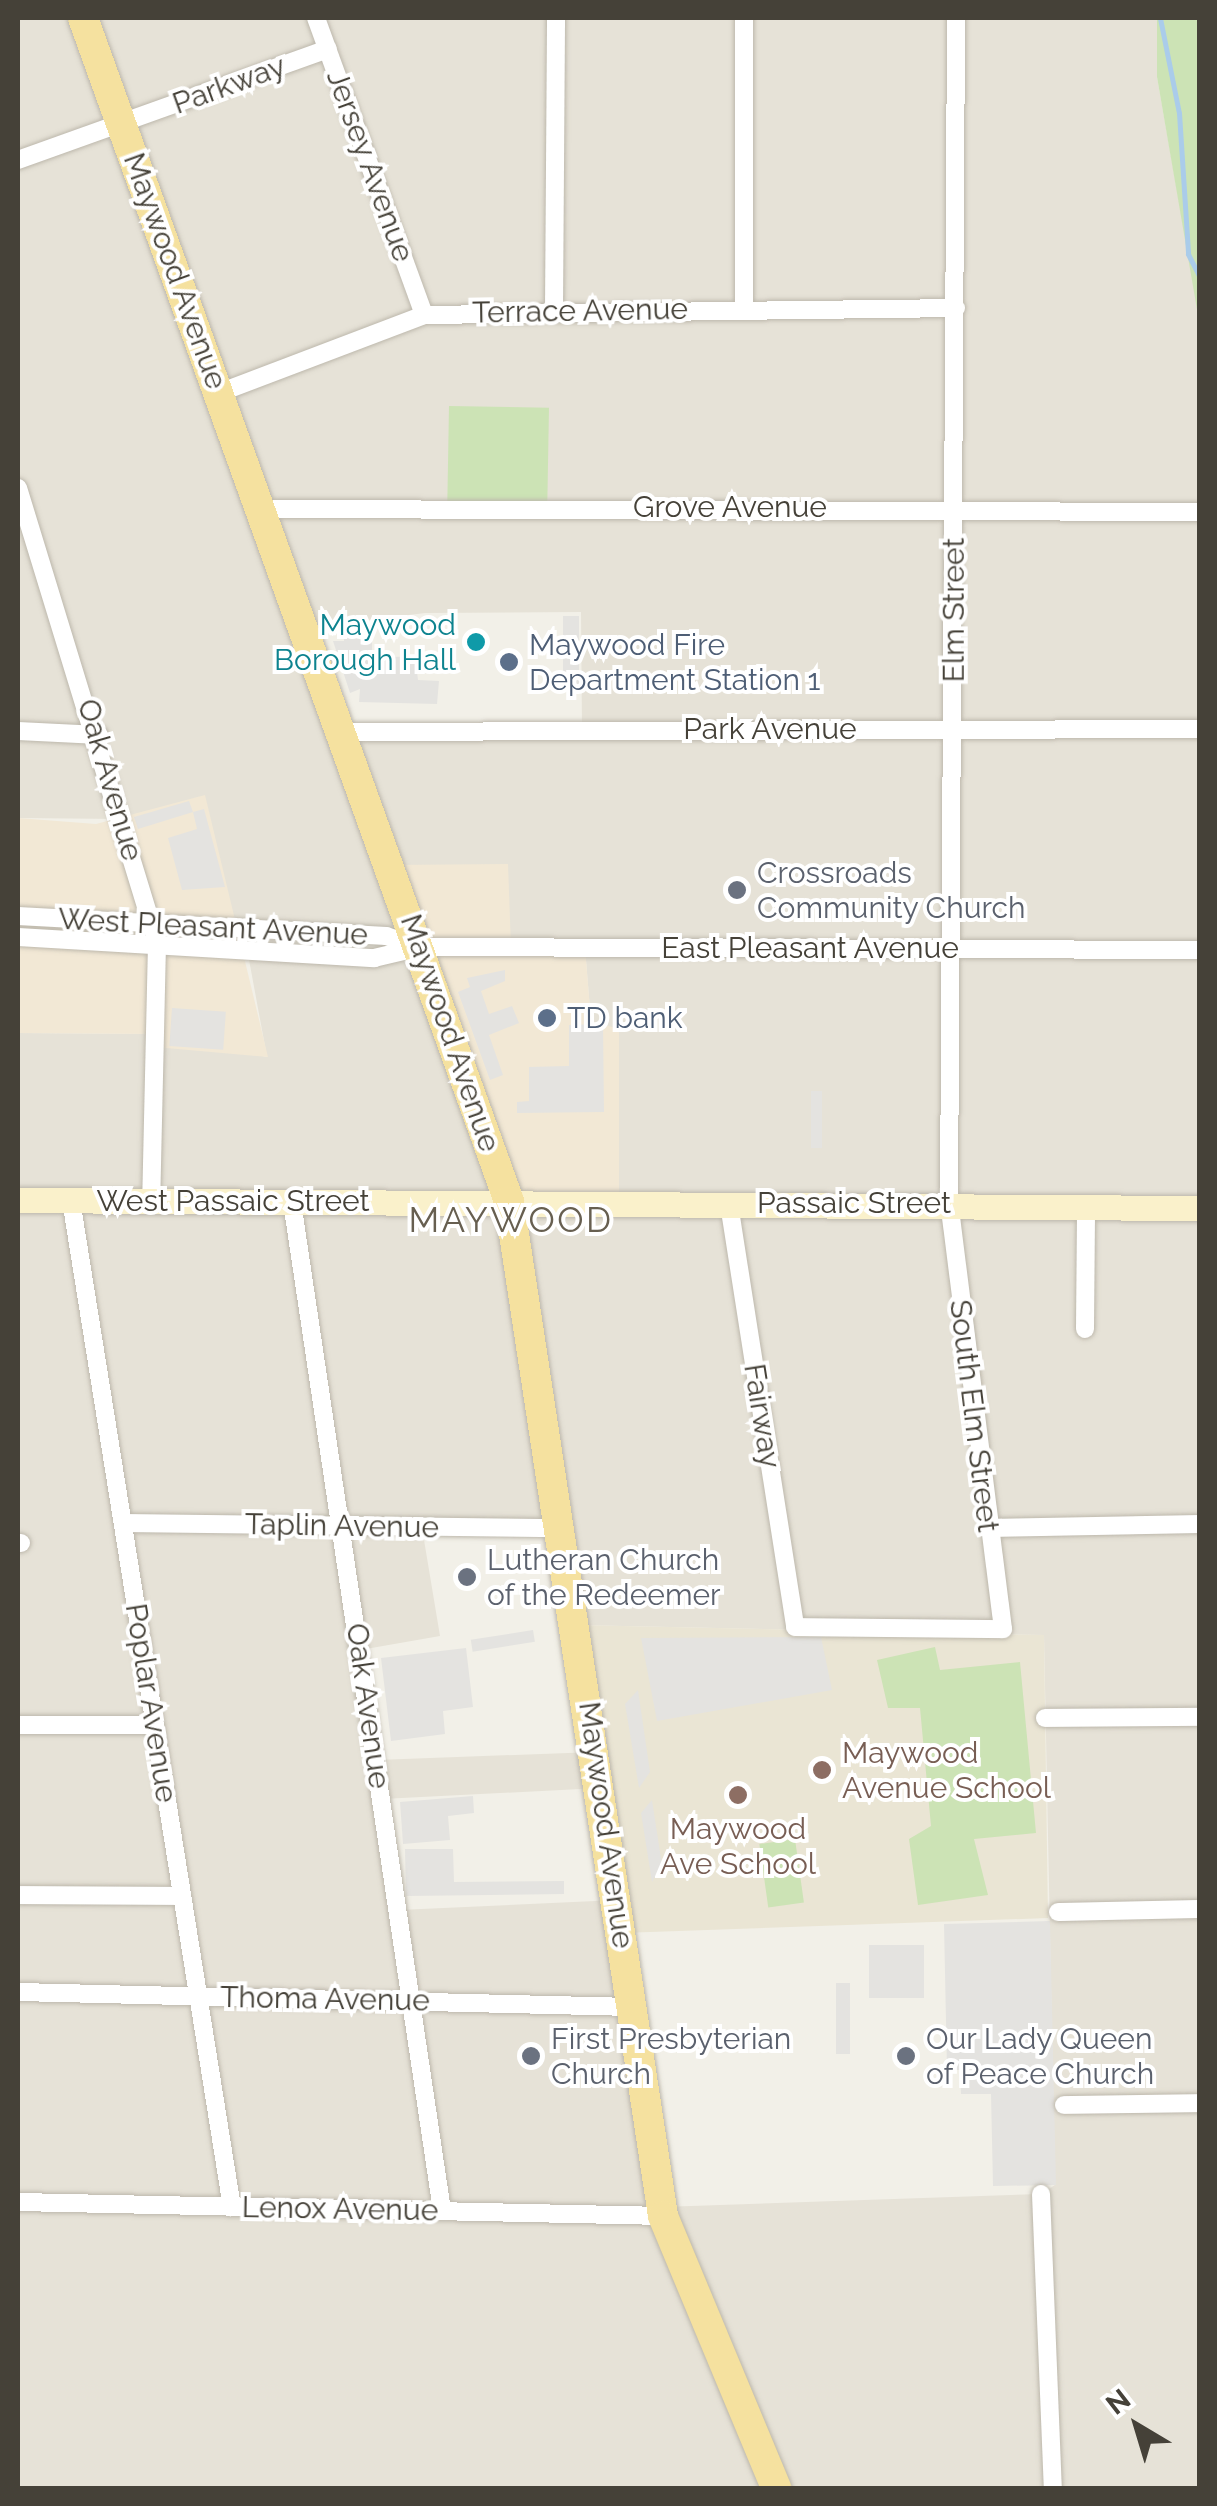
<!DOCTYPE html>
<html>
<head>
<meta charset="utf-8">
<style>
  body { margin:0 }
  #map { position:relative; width:1217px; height:2506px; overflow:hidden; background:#f2f0e8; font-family:Raleway,sans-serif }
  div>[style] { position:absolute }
  .residential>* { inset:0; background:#e6e2d7 }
  .commercial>* { inset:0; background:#f2e8d5 }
  .education>* { inset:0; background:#eae5d4 }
  .green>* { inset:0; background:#cce3b5; transform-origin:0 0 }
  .parking>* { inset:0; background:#e4e3e0; transform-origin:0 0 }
  .stream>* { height:5px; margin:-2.5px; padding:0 2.5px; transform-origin:2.5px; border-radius:2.5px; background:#aaccea }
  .roads { filter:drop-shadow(0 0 2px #bdb8ac) drop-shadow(0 0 2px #bdb8ac) }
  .street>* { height:18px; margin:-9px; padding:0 9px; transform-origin:9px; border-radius:9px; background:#fff }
  .secondary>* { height:25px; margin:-12.5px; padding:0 12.5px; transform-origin:12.5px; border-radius:12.5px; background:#faf1cb }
  .primary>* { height:30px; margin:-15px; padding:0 15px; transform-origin:15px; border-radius:15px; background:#f5e19f }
  .dots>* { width:28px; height:28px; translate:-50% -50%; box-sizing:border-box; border:5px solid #fff; border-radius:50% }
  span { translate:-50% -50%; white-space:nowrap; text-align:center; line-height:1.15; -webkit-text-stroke:8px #fff; paint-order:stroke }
  .street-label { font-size:30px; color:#454138 }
  .culture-label { font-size:30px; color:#0d838f }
  .right { translate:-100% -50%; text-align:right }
  .service-label { font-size:30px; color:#4e5e75 }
  .left { translate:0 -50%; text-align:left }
  .worship-label { font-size:30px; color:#5b616d }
  .education-label { font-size:30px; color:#785e54 }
  .quarter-label { font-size:35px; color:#675f50; letter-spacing:2.5px }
  .frame { position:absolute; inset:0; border:20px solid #454138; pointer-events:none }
  .north { position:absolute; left:1087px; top:2376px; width:100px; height:100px; -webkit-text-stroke:8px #fff; paint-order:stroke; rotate:322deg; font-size:28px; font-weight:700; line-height:40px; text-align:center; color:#454138 }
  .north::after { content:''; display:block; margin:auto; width:35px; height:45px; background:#454138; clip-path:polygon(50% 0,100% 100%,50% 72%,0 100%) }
</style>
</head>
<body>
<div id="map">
  <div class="residential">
    <i style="clip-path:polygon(evenodd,18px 18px,1157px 18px,1157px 77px,1200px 321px,1199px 2488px,18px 2488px,18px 1033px,155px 1034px,267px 1057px,247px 949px,419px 947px,238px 928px,229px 903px,121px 819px,18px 818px,18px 18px,581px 612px,582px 730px,341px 732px,304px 628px,425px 613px,581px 612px,18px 18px,421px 947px,585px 948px,591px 1022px,421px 947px,18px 18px,422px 1528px,562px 1529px,576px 1625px,1044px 1635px,1055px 2185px,1041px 2194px,662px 2207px,617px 1900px,399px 1910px,382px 1799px,600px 1788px,595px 1752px,377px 1760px,360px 1650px,440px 1636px,422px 1528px)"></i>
  </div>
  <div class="commercial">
    <i style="clip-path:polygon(205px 795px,268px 1057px,155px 1047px,154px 1034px,18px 1033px,18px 818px,96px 824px)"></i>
    <i style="clip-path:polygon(508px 864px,511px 947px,585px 947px,591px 1021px,619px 1029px,619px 1202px,509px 1201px,390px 865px)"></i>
  </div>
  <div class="education">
    <i style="clip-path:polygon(576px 1625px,1044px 1635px,1048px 1918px,622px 1933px)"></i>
  </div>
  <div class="green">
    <i style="clip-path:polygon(1157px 18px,1199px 18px,1199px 321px,1157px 77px)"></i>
    <i style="left:449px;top:406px;width:100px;height:100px;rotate:1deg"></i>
    <i style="clip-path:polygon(935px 1647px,940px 1670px,1020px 1662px,1036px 1833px,974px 1839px,988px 1895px,918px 1905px,909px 1839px,931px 1826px,920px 1708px,888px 1708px,877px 1660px)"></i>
    <i style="left:795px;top:1839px;width:64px;height:36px;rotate:82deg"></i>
  </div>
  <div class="parking">
    <i style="left:563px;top:616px;width:16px;height:76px"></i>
    <i style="clip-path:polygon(372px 627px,372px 658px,415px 656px,418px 680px,439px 681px,437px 704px,359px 702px,360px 689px,350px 693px,333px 641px,344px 641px,344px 628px)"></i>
    <i style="clip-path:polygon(189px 801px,193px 812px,204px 809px,225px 887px,182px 890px,168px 838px,197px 829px,193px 812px,138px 829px,134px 817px)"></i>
    <i style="clip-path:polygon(505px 970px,505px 981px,481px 991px,489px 1014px,512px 1006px,519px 1023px,489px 1035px,503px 1075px,490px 1080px,458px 992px,470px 987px,467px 978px)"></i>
    <i style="left:172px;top:1008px;width:54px;height:38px;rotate:4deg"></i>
    <i style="clip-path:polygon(603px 1024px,604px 1112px,517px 1113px,517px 1102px,529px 1101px,529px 1067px,569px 1066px,569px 1025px)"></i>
    <i style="left:811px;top:1091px;width:11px;height:57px"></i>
    <i style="left:533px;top:1630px;width:12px;height:63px;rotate:81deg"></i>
    <i style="clip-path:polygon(821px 1637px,832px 1690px,657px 1721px,641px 1638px)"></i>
    <i style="clip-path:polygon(466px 1648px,473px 1707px,443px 1711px,445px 1734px,391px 1741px,381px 1658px)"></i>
    <i style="clip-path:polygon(638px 1690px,650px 1772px,639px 1788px,625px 1704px)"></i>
    <i style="clip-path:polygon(473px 1796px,474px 1813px,448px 1816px,450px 1840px,403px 1844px,400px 1802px)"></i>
    <i style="clip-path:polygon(652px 1800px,662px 1865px,652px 1882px,641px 1813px)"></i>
    <i style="clip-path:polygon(405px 1849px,453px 1849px,454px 1882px,564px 1881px,564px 1894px,406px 1896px)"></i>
    <i style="clip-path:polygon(1050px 1921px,1056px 2185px,993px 2186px,991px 2094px,961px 2094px,960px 2070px,947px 2070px,944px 1924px)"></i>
    <i style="left:869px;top:1945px;width:55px;height:53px"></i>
    <i style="left:836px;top:1983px;width:14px;height:71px"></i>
  </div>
  <div class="stream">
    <i style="left:1160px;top:18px;width:97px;rotate:78.7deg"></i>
    <i style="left:1179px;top:113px;width:141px;rotate:86.3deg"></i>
    <i style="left:1188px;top:254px;width:27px;rotate:63deg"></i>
  </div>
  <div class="roads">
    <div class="street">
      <i style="left:316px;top:18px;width:316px;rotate:70deg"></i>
      <i style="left:18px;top:160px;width:329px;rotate:-19.7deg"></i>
      <i style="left:744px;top:309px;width:291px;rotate:-90deg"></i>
      <i style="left:554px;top:310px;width:292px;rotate:-89.6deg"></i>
      <i style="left:219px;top:393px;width:219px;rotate:-20.8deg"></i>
      <i style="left:424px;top:315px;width:532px;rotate:-0.75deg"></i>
      <i style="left:18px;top:488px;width:477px;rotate:73deg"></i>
      <i style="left:157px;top:944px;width:256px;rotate:91.3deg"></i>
      <i style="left:260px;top:509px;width:940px;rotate:0.18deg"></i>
      <i style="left:18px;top:731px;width:81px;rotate:2.8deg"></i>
      <i style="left:341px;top:732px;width:859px;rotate:-0.2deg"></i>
      <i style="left:18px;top:916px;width:369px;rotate:3.1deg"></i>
      <i style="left:386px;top:936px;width:36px;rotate:18deg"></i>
      <i style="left:18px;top:937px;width:357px;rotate:3.4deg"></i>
      <i style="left:374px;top:958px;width:48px;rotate:-13.2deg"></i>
      <i style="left:421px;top:947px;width:779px;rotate:0.22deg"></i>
      <i style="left:71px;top:1200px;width:1020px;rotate:80.92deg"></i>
      <i style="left:292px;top:1202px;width:1020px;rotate:81.54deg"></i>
      <i style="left:729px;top:1204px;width:428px;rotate:81.1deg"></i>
      <i style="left:795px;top:1627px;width:208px;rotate:0.6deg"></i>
      <i style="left:1003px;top:1629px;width:430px;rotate:-97.2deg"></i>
      <i style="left:949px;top:1202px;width:1184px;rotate:-89.66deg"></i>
      <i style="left:1085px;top:1329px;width:122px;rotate:-89.5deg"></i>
      <i style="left:123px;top:1523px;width:439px;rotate:0.7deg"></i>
      <i style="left:988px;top:1528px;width:212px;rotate:-1.1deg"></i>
      <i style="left:18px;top:1543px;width:3px"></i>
      <i style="left:1045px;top:1718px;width:155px;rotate:-0.4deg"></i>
      <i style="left:18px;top:1725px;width:137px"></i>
      <i style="left:18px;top:1895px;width:164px;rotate:0.3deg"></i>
      <i style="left:1058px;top:1912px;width:142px;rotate:-1.2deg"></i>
      <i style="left:18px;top:1992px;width:614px;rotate:1.4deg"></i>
      <i style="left:1064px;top:2105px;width:136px;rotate:-0.8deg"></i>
      <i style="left:1041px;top:2194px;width:294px;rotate:87.7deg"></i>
      <i style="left:18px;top:2202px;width:645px;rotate:1.24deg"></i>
    </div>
    <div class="secondary">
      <i style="left:18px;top:1200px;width:1182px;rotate:0.39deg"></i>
    </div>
    <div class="primary">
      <i style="left:83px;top:18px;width:1257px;rotate:70.2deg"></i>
      <i style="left:509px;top:1201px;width:1027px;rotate:81.37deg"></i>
      <i style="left:663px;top:2216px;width:295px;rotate:67.4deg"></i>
    </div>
  </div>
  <div class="dots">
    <i style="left:476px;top:642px;background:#0f9aa8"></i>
    <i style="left:509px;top:662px;background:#5c6f8a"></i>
    <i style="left:737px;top:890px;background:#6b7280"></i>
    <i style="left:547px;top:1018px;background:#5c6f8a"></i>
    <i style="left:467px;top:1577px;background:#6b7280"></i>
    <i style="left:822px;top:1770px;background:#8d6e63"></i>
    <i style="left:738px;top:1795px;background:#8d6e63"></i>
    <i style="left:531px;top:2056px;background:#6b7280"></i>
    <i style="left:906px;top:2056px;background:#6b7280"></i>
  </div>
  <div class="street-label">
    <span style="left:229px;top:85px;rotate:-20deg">Parkway</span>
    <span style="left:370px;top:166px;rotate:70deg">Jersey Avenue</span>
    <span style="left:175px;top:271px;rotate:70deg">Maywood Avenue</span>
    <span style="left:580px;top:311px;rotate:-1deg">Terrace Avenue</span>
    <span style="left:730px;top:507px">Grove Avenue</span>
    <span style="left:954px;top:610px;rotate:-90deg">Elm Street</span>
    <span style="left:770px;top:729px">Park Avenue</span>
    <span style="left:110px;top:780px;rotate:74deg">Oak Avenue</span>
    <span style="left:213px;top:927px;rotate:3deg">West Pleasant Avenue</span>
    <span style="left:810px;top:948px">East Pleasant Avenue</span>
    <span style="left:450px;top:1033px;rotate:71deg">Maywood Avenue</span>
    <span style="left:233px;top:1201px">West Passaic Street</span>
    <span style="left:854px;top:1203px">Passaic Street</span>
    <span style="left:762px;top:1416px;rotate:81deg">Fairway</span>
    <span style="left:974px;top:1416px;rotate:83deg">South Elm Street</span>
    <span style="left:342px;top:1526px;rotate:1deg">Taplin Avenue</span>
    <span style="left:151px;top:1703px;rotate:81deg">Poplar Avenue</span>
    <span style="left:368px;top:1706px;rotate:82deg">Oak Avenue</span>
    <span style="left:606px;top:1825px;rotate:82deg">Maywood Avenue</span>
    <span style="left:325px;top:1999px;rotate:1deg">Thoma Avenue</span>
    <span style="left:340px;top:2209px;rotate:1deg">Lenox Avenue</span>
  </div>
  <div class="culture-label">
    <span class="right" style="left:456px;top:642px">Maywood<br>Borough Hall</span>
  </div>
  <div class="service-label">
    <span class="left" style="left:529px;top:662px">Maywood Fire<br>Department Station 1</span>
    <span class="left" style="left:567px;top:1018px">TD bank</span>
  </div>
  <div class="worship-label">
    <span class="left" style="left:757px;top:890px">Crossroads<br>Community Church</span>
    <span class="left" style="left:487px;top:1577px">Lutheran Church<br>of the Redeemer</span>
    <span class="left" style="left:551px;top:2056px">First Presbyterian<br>Church</span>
    <span class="left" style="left:926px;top:2056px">Our Lady Queen<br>of Peace Church</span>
  </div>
  <div class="education-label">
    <span class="left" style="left:842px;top:1770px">Maywood<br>Avenue School</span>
    <span style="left:738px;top:1846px">Maywood<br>Ave School</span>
  </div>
  <div class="quarter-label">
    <span style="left:511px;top:1220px">MAYWOOD</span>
  </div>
  <div class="frame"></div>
  <div class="north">N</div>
</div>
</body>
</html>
